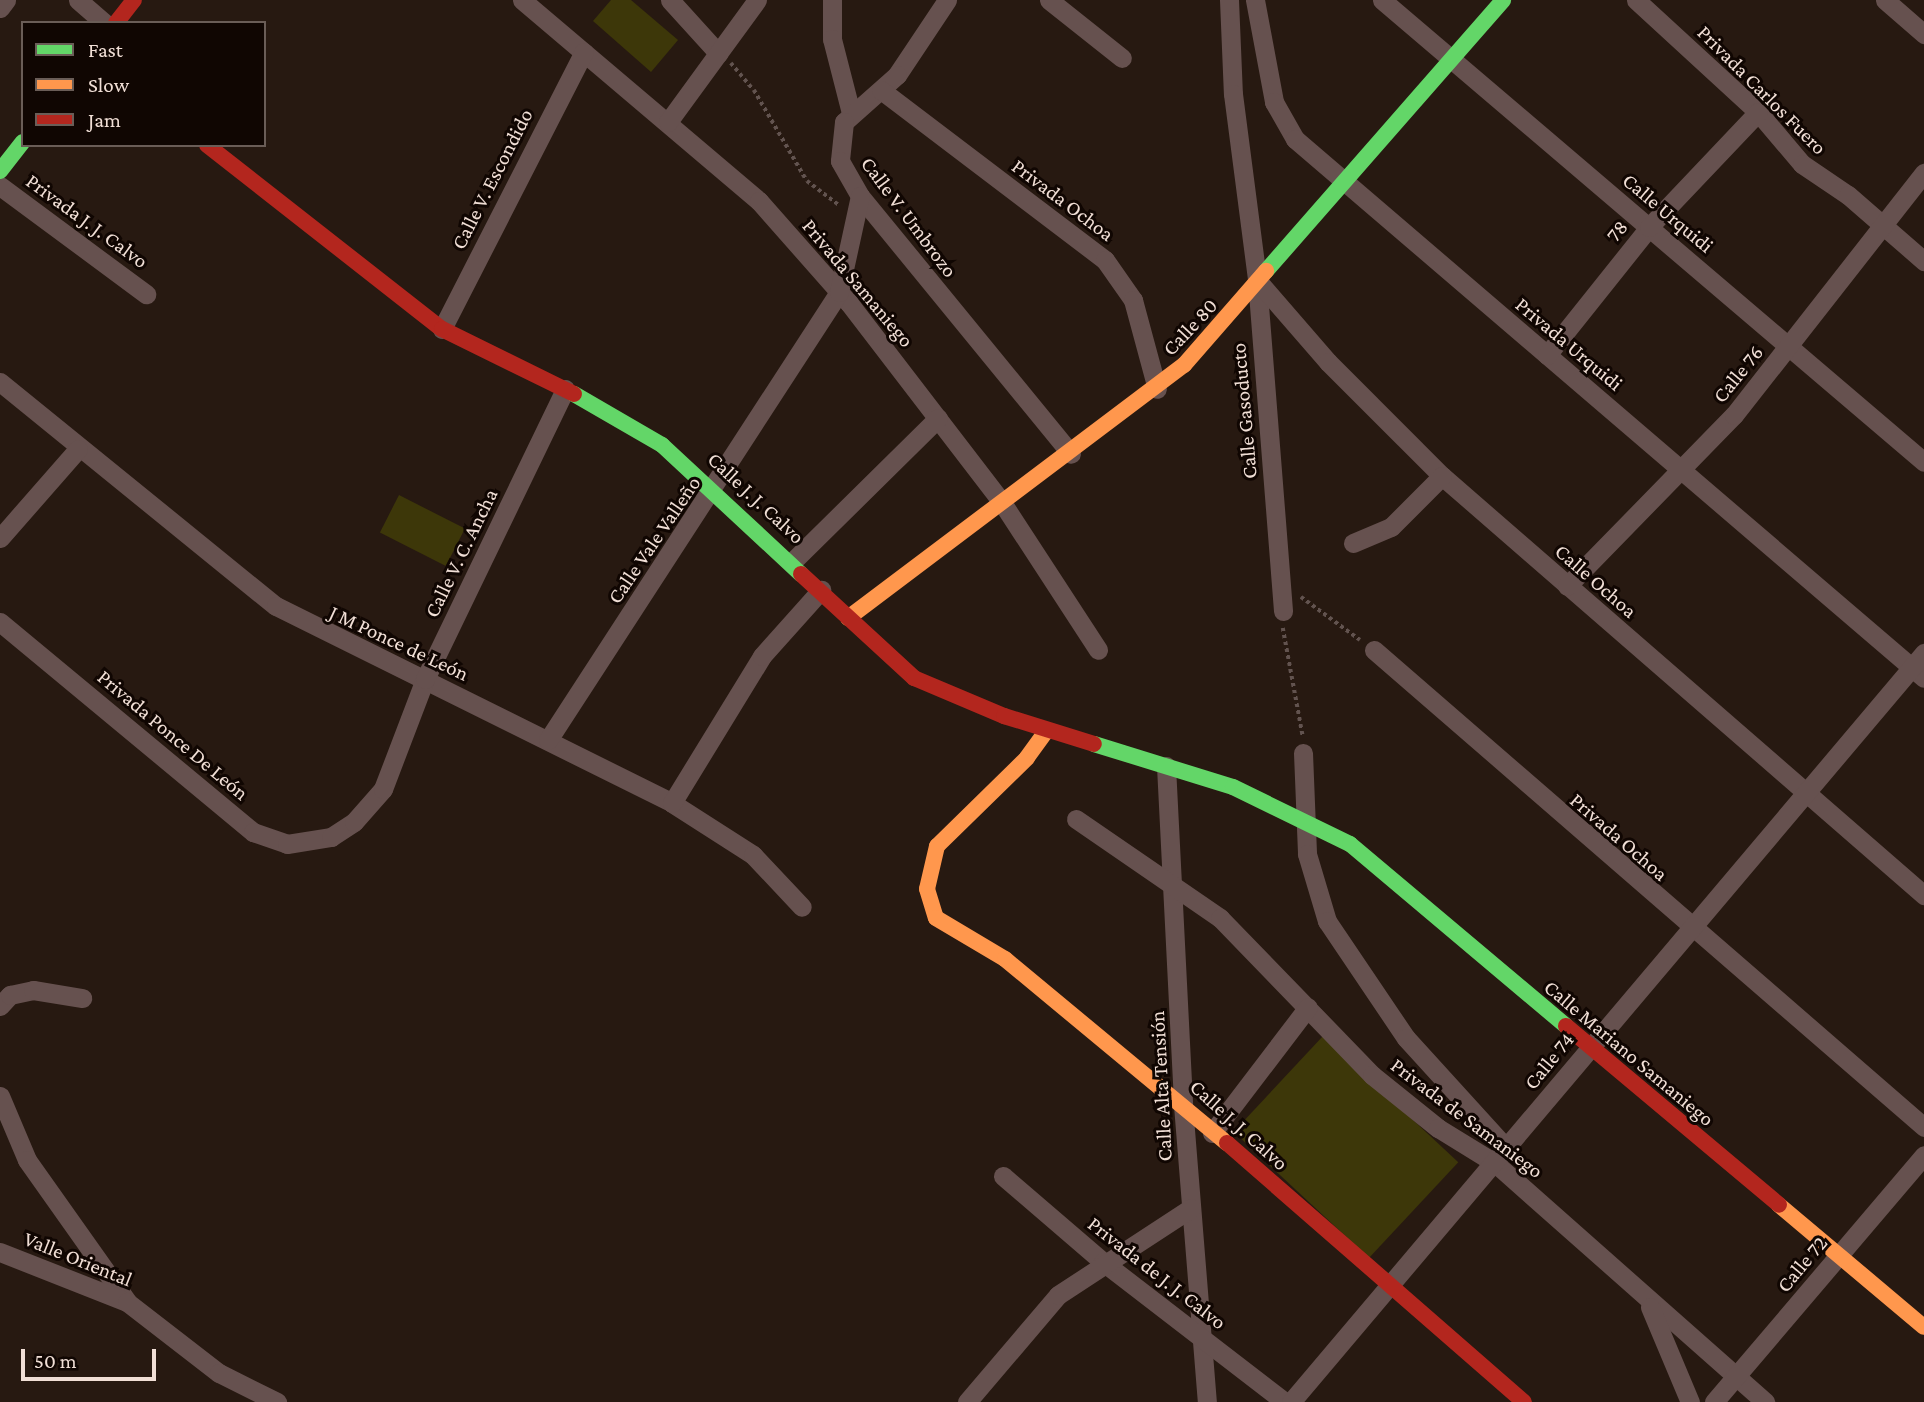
<!DOCTYPE html>
<html>
<head>
<meta charset="utf-8">
<style>
  body { margin:0 }
  #map { position:relative; width:1924px; height:1402px; overflow:hidden; background:#271911; font-family:"Crimson Pro",serif }
  div>[style] { position:absolute }
  .green>* { inset:0; background:#3d3709; transform-origin:0 0 }
  .path>* { height:3.5px; margin-top:-1.75px; transform-origin:0; background:repeating-linear-gradient(90deg,#62534f 0 3.5px,transparent 0 7px) }
  .street>* { height:19px; margin:-9.5px; padding:0 9.5px; transform-origin:9.5px; border-radius:9.5px; background:#66514f }
  .fast>* { height:16px; margin:-8px; padding:0 8px; transform-origin:8px; border-radius:8px; background:#63d668 }
  .slow>* { height:16px; margin:-8px; padding:0 8px; transform-origin:8px; border-radius:8px; background:#ff974d }
  .jam>* { height:16px; margin:-8px; padding:0 8px; transform-origin:8px; border-radius:8px; background:#b3261e }
  span { translate:-50% -50%; white-space:nowrap; text-align:center; line-height:1.15; -webkit-text-stroke:6px #100602; paint-order:stroke }
  .street-label { font-size:21px; color:#f1dfd6 }
  .legend { position:absolute; left:21px; top:21px; width:245px; height:126px; box-sizing:border-box; background:#100602; border:2px solid #6a5d57; margin:0; padding:9px 12px; list-style:none; font-size:21px; color:#f1dfd6 }
  .legend li { display:flex; align-items:center; gap:14px; height:35px }
  .legend b { width:35px; border:2px solid #6a5d57 }
  .scale { position:absolute; left:21px; top:1349px; width:135px; height:32px; box-sizing:border-box; border:4px solid #f1dfd6; border-top:0; padding-left:9px; font-size:21px; line-height:24px; white-space:nowrap; color:#f1dfd6; -webkit-text-stroke:5px #100602; paint-order:stroke }
</style>
</head>
<body>
<div id="map">
  <div class="green">
    <i style="clip-path:polygon(611px 0,631px 0,678px 40px,651px 72px,593px 21px)"></i>
    <i style="left:399px;top:495px;width:74px;height:42px;rotate:27deg"></i>
    <i style="left:1323px;top:1036px;width:185px;height:131px;rotate:43deg"></i>
  </div>
  <div class="path">
    <i style="left:731px;top:63px;width:35px;rotate:50deg"></i>
    <i style="left:754px;top:90px;width:105px;rotate:59.8deg"></i>
    <i style="left:807px;top:181px;width:40px;rotate:37deg"></i>
    <i style="left:1301px;top:597px;width:73px;rotate:36.1deg"></i>
    <i style="left:1283px;top:628px;width:111px;rotate:79.6deg"></i>
  </div>
  <div class="street">
    <i style="left:78px;top:0;width:35px;rotate:41deg"></i>
    <i style="left:522px;top:0;width:311px;rotate:40.3deg"></i>
    <i style="left:759px;top:201px;width:136px;rotate:48.6deg"></i>
    <i style="left:849px;top:303px;width:253px;rotate:52.5deg"></i>
    <i style="left:1003px;top:504px;width:174px;rotate:56.9deg"></i>
    <i style="left:670px;top:0;width:72px;rotate:47.8deg"></i>
    <i style="left:832px;top:0;width:39px;rotate:90deg"></i>
    <i style="left:832px;top:39px;width:76px;rotate:75.6deg"></i>
    <i style="left:947px;top:0;width:90px;rotate:123.7deg"></i>
    <i style="left:897px;top:75px;width:71px;rotate:138.4deg"></i>
    <i style="left:844px;top:122px;width:39px;rotate:96deg"></i>
    <i style="left:840px;top:161px;width:40px;rotate:60.3deg"></i>
    <i style="left:860px;top:196px;width:333px;rotate:50.7deg"></i>
    <i style="left:1049px;top:0;width:93px;rotate:38.5deg"></i>
    <i style="left:1229px;top:0;width:94px;rotate:87.6deg"></i>
    <i style="left:1233px;top:94px;width:188px;rotate:82.6deg"></i>
    <i style="left:1257px;top:280px;width:332px;rotate:85.5deg"></i>
    <i style="left:1255px;top:0;width:104px;rotate:79.4deg"></i>
    <i style="left:1274px;top:102px;width:43px;rotate:60.4deg"></i>
    <i style="left:1295px;top:139px;width:828px;rotate:40.59deg"></i>
    <i style="left:1382px;top:0;width:712px;rotate:40.44deg"></i>
    <i style="left:1636px;top:0;width:166px;rotate:42.6deg"></i>
    <i style="left:1758px;top:112px;width:68px;rotate:49.8deg"></i>
    <i style="left:1802px;top:164px;width:55px;rotate:34deg"></i>
    <i style="left:1848px;top:195px;width:101px;rotate:41deg"></i>
    <i style="left:1885px;top:0;width:52px;rotate:41.1deg"></i>
    <i style="left:0;top:8px;width:10px;rotate:-53deg"></i>
    <i style="left:881px;top:90px;width:281px;rotate:37.2deg"></i>
    <i style="left:1105px;top:260px;width:49px;rotate:55deg"></i>
    <i style="left:1133px;top:300px;width:92px;rotate:74.9deg"></i>
    <i style="left:668px;top:122px;width:151px;rotate:-53.9deg"></i>
    <i style="left:0;top:186px;width:182px;rotate:36.5deg"></i>
    <i style="left:1257px;top:280px;width:108px;rotate:49.1deg"></i>
    <i style="left:1328px;top:362px;width:161px;rotate:45deg"></i>
    <i style="left:1442px;top:476px;width:639px;rotate:41deg"></i>
    <i style="left:442px;top:329px;width:311px;rotate:-62.9deg"></i>
    <i style="left:1547px;top:355px;width:164px;rotate:-51.4deg"></i>
    <i style="left:1649px;top:227px;width:158px;rotate:-46.5deg"></i>
    <i style="left:0;top:382px;width:355px;rotate:39.1deg"></i>
    <i style="left:276px;top:606px;width:442px;rotate:26.4deg"></i>
    <i style="left:672px;top:803px;width:96px;rotate:32.7deg"></i>
    <i style="left:753px;top:855px;width:71px;rotate:46.7deg"></i>
    <i style="left:0;top:538px;width:118px;rotate:-48.8deg"></i>
    <i style="left:1353px;top:543px;width:41px;rotate:-22.8deg"></i>
    <i style="left:1391px;top:527px;width:72px;rotate:-45deg"></i>
    <i style="left:792px;top:562px;width:205px;rotate:-44.6deg"></i>
    <i style="left:1567px;top:586px;width:239px;rotate:-45.7deg"></i>
    <i style="left:1734px;top:415px;width:308px;rotate:-51.9deg"></i>
    <i style="left:0;top:622px;width:329px;rotate:39.7deg"></i>
    <i style="left:253px;top:832px;width:36px;rotate:19deg"></i>
    <i style="left:287px;top:844px;width:45px;rotate:-9deg"></i>
    <i style="left:331px;top:837px;width:27px;rotate:-33deg"></i>
    <i style="left:354px;top:822px;width:44px;rotate:-48.7deg"></i>
    <i style="left:383px;top:789px;width:118px;rotate:-69.1deg"></i>
    <i style="left:425px;top:679px;width:322px;rotate:-64.2deg"></i>
    <i style="left:1374px;top:650px;width:728px;rotate:40.93deg"></i>
    <i style="left:548px;top:740px;width:534px;rotate:-56.99deg"></i>
    <i style="left:839px;top:292px;width:98px;rotate:-77.7deg"></i>
    <i style="left:1303px;top:753px;width:101px;rotate:87.7deg"></i>
    <i style="left:1307px;top:854px;width:70px;rotate:73.4deg"></i>
    <i style="left:1327px;top:921px;width:141px;rotate:56deg"></i>
    <i style="left:1406px;top:1038px;width:150px;rotate:47.7deg"></i>
    <i style="left:1166px;top:766px;width:339px;rotate:87.1deg"></i>
    <i style="left:1183px;top:1105px;width:298px;rotate:85.4deg"></i>
    <i style="left:672px;top:803px;width:172px;rotate:-58.5deg"></i>
    <i style="left:762px;top:656px;width:89px;rotate:-48.2deg"></i>
    <i style="left:1076px;top:819px;width:175px;rotate:34.5deg"></i>
    <i style="left:1220px;top:918px;width:219px;rotate:45.9deg"></i>
    <i style="left:1372px;top:1075px;width:85px;rotate:38.8deg"></i>
    <i style="left:1438px;top:1128px;width:67px;rotate:31.6deg"></i>
    <i style="left:1495px;top:1163px;width:361px;rotate:41.5deg"></i>
    <i style="left:0;top:1006px;width:15px;rotate:-48deg"></i>
    <i style="left:10px;top:995px;width:24px;rotate:-12deg"></i>
    <i style="left:33px;top:990px;width:50px;rotate:9.3deg"></i>
    <i style="left:0;top:1096px;width:69px;rotate:67.1deg"></i>
    <i style="left:27px;top:1160px;width:173px;rotate:54.7deg"></i>
    <i style="left:1212px;top:1133px;width:158px;rotate:-52.7deg"></i>
    <i style="left:1003px;top:1176px;width:132px;rotate:40.7deg"></i>
    <i style="left:1103px;top:1262px;width:230px;rotate:37.6deg"></i>
    <i style="left:0;top:1252px;width:136px;rotate:21.5deg"></i>
    <i style="left:127px;top:1302px;width:116px;rotate:37.7deg"></i>
    <i style="left:219px;top:1373px;width:65px;rotate:26.6deg"></i>
    <i style="left:1650px;top:1307px;width:103px;rotate:67.2deg"></i>
    <i style="left:967px;top:1402px;width:140px;rotate:-49.6deg"></i>
    <i style="left:1058px;top:1295px;width:159px;rotate:-33.2deg"></i>
    <i style="left:1291px;top:1402px;width:981px;rotate:-49.8deg"></i>
    <i style="left:1714px;top:1402px;width:324px;rotate:-49.6deg"></i>
  </div>
  <div class="fast">
    <i style="left:0;top:171px;width:37px;rotate:-52deg"></i>
    <i style="left:1266px;top:271px;width:360px;rotate:-48.8deg"></i>
    <i style="left:574px;top:394px;width:102px;rotate:30.1deg"></i>
    <i style="left:662px;top:445px;width:190px;rotate:42.9deg"></i>
    <i style="left:1094px;top:744px;width:145px;rotate:17.2deg"></i>
    <i style="left:1233px;top:787px;width:130px;rotate:26deg"></i>
    <i style="left:1350px;top:844px;width:282px;rotate:40.1deg"></i>
  </div>
  <div class="slow">
    <i style="left:848px;top:618px;width:421px;rotate:-37deg"></i>
    <i style="left:1184px;top:365px;width:125px;rotate:-48.9deg"></i>
    <i style="left:1047px;top:730px;width:34px;rotate:126deg"></i>
    <i style="left:1027px;top:758px;width:126px;rotate:135.6deg"></i>
    <i style="left:937px;top:846px;width:44px;rotate:103.1deg"></i>
    <i style="left:927px;top:889px;width:30px;rotate:73deg"></i>
    <i style="left:936px;top:918px;width:80px;rotate:30.7deg"></i>
    <i style="left:1005px;top:959px;width:288px;rotate:39.7deg"></i>
    <i style="left:1779px;top:1205px;width:189px;rotate:40.1deg"></i>
  </div>
  <div class="jam">
    <i style="left:116px;top:23px;width:29px;rotate:-52deg"></i>
    <i style="left:207px;top:145px;width:298px;rotate:38.1deg"></i>
    <i style="left:442px;top:329px;width:147px;rotate:26.2deg"></i>
    <i style="left:801px;top:574px;width:154px;rotate:42.6deg"></i>
    <i style="left:914px;top:678px;width:98px;rotate:22.9deg"></i>
    <i style="left:1004px;top:716px;width:94px;rotate:17.3deg"></i>
    <i style="left:1566px;top:1026px;width:278px;rotate:40deg"></i>
    <i style="left:1227px;top:1143px;width:394px;rotate:41.1deg"></i>
  </div>
  <div class="street-label">
    <span style="left:1762px;top:90px;rotate:45deg">Privada Carlos Fuero</span>
    <span style="left:492px;top:179px;rotate:-63deg">Calle V. Escondido</span>
    <span style="left:1063px;top:200px;rotate:37deg">Privada Ochoa</span>
    <span style="left:1668px;top:213px;rotate:40deg">Calle Urquidi</span>
    <span style="left:909px;top:217px;rotate:53deg">Calle V. Umbrozo</span>
    <span style="left:87px;top:221px;rotate:36deg">Privada J. J. Calvo</span>
    <span style="left:1617px;top:231px;rotate:-51deg">78</span>
    <span style="left:858px;top:283px;rotate:50deg">Privada Samaniego</span>
    <span style="left:1190px;top:327px;rotate:-47deg">Calle 80</span>
    <span style="left:1569px;top:344px;rotate:40deg">Privada Urquidi</span>
    <span style="left:1738px;top:374px;rotate:-51deg">Calle 76</span>
    <span style="left:1244px;top:411px;rotate:-95deg">Calle Gasoducto</span>
    <span style="left:756px;top:498px;rotate:43deg">Calle J. J. Calvo</span>
    <span style="left:654px;top:540px;rotate:-56deg">Calle Vale Valleño</span>
    <span style="left:461px;top:553px;rotate:-64deg">Calle V. C. Ancha</span>
    <span style="left:1596px;top:581px;rotate:41deg">Calle Ochoa</span>
    <span style="left:399px;top:643px;rotate:25deg">J M Ponce de León</span>
    <span style="left:173px;top:735px;rotate:40deg">Privada Ponce De León</span>
    <span style="left:1619px;top:837px;rotate:41deg">Privada Ochoa</span>
    <span style="left:1629px;top:1053px;rotate:40deg">Calle Mariano Samaniego</span>
    <span style="left:1549px;top:1061px;rotate:-51deg">Calle 74</span>
    <span style="left:1161px;top:1086px;rotate:-93deg">Calle Alta Tensión</span>
    <span style="left:1467px;top:1118px;rotate:37deg">Privada de Samaniego</span>
    <span style="left:1239px;top:1125px;rotate:42deg">Calle J. J. Calvo</span>
    <span style="left:78px;top:1259px;rotate:22deg">Valle Oriental</span>
    <span style="left:1802px;top:1264px;rotate:-50deg">Calle 72</span>
    <span style="left:1157px;top:1273px;rotate:38deg">Privada de J. J. Calvo</span>
  </div>
  <ul class="legend">
  <li><b style="height:9px;background:#63d668"></b>Fast</li>
  <li><b style="height:9px;background:#ff974d"></b>Slow</li>
  <li><b style="height:9px;background:#b3261e"></b>Jam</li>
  </ul>
  <div class="scale">50 m</div>
</div>
</body>
</html>
